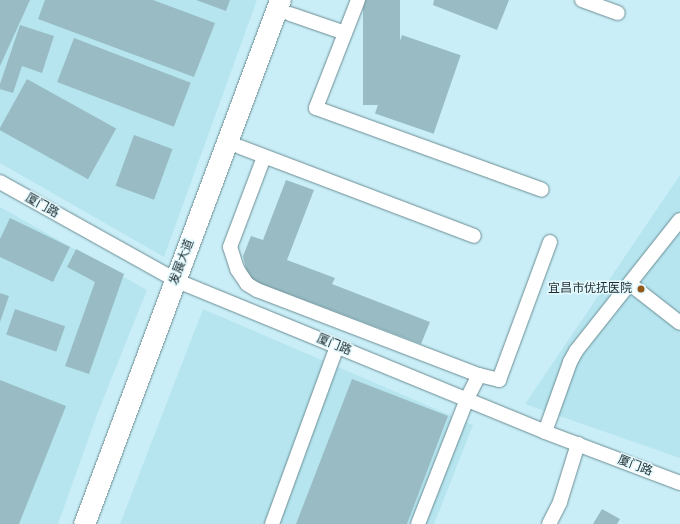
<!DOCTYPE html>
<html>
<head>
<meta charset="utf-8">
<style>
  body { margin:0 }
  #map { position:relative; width:680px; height:524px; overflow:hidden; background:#caeef7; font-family:Karla,"Noto Sans SC",sans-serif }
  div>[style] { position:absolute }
  .built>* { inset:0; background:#b6e5ef }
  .building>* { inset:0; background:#99bcc4; transform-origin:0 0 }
  .roads { filter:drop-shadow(0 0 1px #6b8d94) drop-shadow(0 0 1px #6b8d94) }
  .minor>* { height:14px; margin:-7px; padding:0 7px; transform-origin:7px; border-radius:7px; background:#fff }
  .highway>* { height:21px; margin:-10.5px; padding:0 10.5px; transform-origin:10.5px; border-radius:10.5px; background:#fff }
  .dots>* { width:11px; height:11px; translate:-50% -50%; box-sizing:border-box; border:2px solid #e3f9fe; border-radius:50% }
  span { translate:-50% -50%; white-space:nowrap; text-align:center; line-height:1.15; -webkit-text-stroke:3px #e3f9fe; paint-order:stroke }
  .street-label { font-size:12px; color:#1c2a2d }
  .poi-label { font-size:12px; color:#1c2a2d }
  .right { translate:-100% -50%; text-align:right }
</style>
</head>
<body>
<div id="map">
  <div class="built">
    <i style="clip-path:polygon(0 0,257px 0,164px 257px,0 163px)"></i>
    <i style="clip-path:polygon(680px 175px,680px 458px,525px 404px)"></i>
    <i style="clip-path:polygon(0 207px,147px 290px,98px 412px,58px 524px,0 524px)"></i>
    <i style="clip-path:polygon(203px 309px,473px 425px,434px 524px,120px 524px)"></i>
  </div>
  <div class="building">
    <i style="clip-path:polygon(0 0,30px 0,0 66px)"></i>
    <i style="clip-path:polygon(45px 0,153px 0,215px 23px,194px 77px,38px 19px)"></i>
    <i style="clip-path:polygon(196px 0,230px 0,226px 11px)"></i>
    <i style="left:363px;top:0;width:37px;height:105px"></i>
    <i style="clip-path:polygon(434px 0,509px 0,497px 30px,433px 5px)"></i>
    <i style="clip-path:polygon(20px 25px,54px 36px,42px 73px,22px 66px,13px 93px,0 89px,0 84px)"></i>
    <i style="left:402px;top:35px;width:62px;height:83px;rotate:19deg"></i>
    <i style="left:74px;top:38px;width:125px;height:47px;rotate:21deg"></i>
    <i style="left:27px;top:79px;width:102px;height:58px;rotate:29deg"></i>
    <i style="left:134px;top:135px;width:41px;height:54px;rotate:20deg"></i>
    <i style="clip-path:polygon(286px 180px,314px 190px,287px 260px,335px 278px,332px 284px,430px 322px,421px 344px,254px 281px,247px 274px,243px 256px,251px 236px,263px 240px)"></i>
    <i style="clip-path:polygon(10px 218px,70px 247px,53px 282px,0 257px,0 239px)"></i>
    <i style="clip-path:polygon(76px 249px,124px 274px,89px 374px,65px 366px,95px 282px,67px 267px)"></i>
    <i style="clip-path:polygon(0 293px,9px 296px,0 322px)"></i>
    <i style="left:15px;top:309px;width:53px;height:27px;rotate:19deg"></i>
    <i style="clip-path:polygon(352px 379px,448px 416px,407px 524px,296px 524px)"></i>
    <i style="clip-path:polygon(0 380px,66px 406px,19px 524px,0 524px)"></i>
    <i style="clip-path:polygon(602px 509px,620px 519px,617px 524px,593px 524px)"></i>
  </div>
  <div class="roads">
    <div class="minor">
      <i style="left:358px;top:0;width:116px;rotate:111.3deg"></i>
      <i style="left:316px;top:108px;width:240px;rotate:19.9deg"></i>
      <i style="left:582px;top:0;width:38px;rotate:20deg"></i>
      <i style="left:290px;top:14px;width:58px;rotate:19.1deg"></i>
      <i style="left:240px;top:147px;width:250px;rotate:20.8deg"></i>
      <i style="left:264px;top:157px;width:96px;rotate:110.7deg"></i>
      <i style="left:230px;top:247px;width:23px;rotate:72deg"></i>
      <i style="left:237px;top:269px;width:18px;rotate:56deg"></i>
      <i style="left:247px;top:284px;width:12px;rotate:31deg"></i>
      <i style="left:257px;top:290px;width:238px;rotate:21deg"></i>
      <i style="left:479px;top:375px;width:27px;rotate:117deg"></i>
      <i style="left:467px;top:399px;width:134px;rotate:111.4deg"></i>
      <i style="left:0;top:182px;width:201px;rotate:29.2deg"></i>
      <i style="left:175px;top:280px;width:400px;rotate:22.3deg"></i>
      <i style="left:545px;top:432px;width:144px;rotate:20.7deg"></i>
      <i style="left:630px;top:284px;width:63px;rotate:38deg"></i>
      <i style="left:479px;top:375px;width:21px;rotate:14deg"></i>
      <i style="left:499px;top:380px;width:147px;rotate:-69.7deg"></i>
      <i style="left:545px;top:432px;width:74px;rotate:-70.3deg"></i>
      <i style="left:570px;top:362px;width:13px;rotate:-61deg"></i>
      <i style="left:576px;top:351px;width:167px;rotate:-51.6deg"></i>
      <i style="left:272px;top:524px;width:189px;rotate:-69.9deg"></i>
      <i style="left:549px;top:524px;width:25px;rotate:-63deg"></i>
      <i style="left:560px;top:502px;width:61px;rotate:-72.8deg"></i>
    </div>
    <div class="highway">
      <i style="left:84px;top:524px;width:559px;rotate:-69.49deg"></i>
    </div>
  </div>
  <div class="dots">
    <i style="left:641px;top:289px;background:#935817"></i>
  </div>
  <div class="street-label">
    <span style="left:42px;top:206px;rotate:29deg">厦门路</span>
    <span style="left:182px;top:262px;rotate:-69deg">发展大道</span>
    <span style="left:334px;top:345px;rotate:22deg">厦门路</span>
    <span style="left:635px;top:466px;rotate:21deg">厦门路</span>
  </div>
  <div class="poi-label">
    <span class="right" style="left:632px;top:289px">宜昌市优抚医院</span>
  </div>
</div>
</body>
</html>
